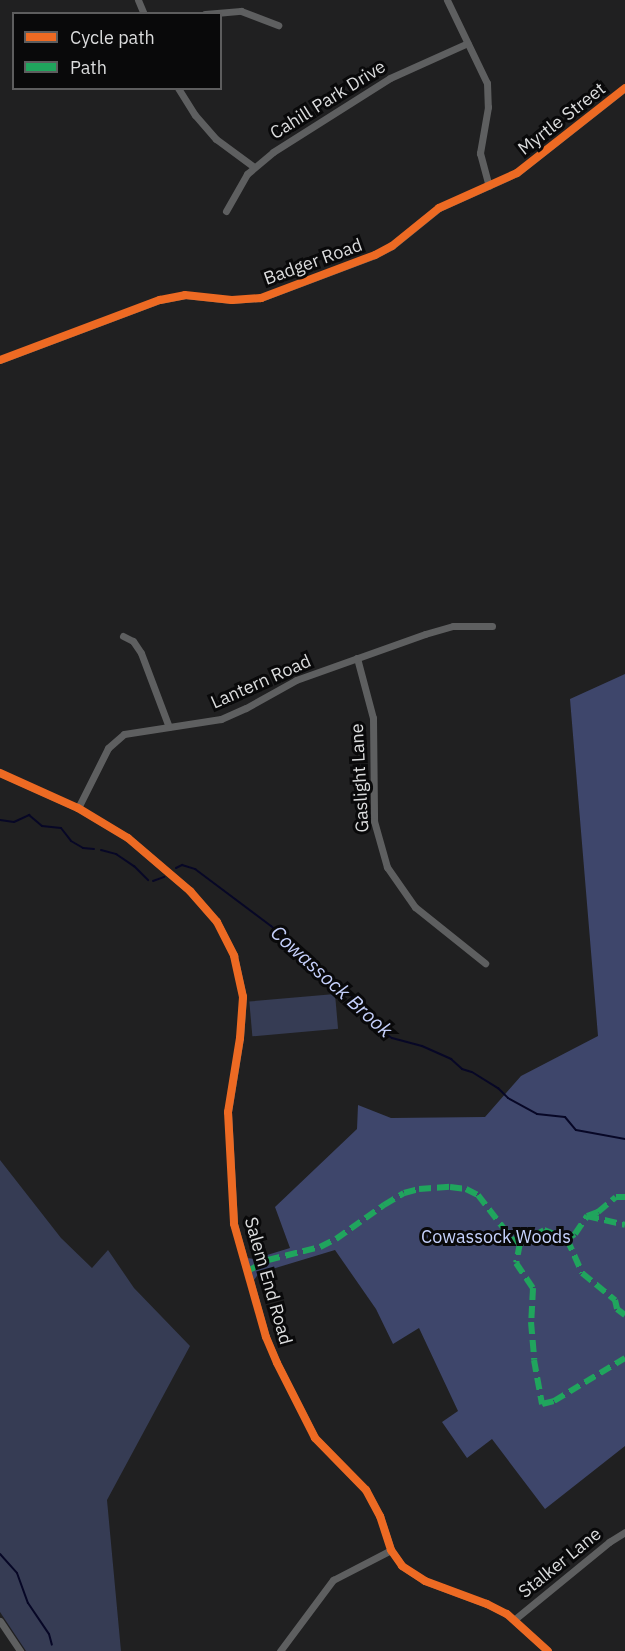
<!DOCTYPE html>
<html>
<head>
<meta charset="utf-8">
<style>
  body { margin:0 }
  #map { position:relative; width:625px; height:1651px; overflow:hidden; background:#202021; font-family:"IBM Plex Sans",sans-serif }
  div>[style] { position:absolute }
  .green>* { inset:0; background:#363c54; transform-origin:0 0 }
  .forest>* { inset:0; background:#3e466b }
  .stream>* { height:2px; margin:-1px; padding:0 1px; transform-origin:1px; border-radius:1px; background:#070726 }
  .minor>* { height:7px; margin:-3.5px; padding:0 3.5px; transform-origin:3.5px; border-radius:3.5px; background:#5e5f60 }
  .quiet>* { height:6px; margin-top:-3px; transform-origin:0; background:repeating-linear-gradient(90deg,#20a55d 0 12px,transparent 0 18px) }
  .cycleway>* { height:8px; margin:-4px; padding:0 4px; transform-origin:4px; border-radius:4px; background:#ed6a23 }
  span { translate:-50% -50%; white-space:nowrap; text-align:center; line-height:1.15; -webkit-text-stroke:6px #09090a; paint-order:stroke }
  .street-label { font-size:18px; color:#dbdcdd }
  .park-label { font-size:18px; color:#c5d1fc }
  .water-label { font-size:20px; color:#c5d0fb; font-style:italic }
  .legend { position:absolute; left:12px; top:12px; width:210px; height:78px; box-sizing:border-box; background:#09090a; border:2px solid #5d5d5e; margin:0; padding:8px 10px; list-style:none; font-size:18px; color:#dbdcdd }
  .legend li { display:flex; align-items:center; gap:12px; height:30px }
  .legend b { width:30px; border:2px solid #5d5d5e }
</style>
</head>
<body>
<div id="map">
  <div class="green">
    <i style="left:335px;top:994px;width:35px;height:86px;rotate:85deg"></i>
    <i style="clip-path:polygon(0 1160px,61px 1238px,92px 1268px,108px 1250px,134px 1288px,190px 1346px,107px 1500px,121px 1651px,26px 1651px,0 1612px)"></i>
  </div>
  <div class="forest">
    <i style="clip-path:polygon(625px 674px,625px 1446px,545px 1509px,492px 1439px,467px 1458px,442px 1422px,458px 1411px,419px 1328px,393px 1344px,376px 1309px,335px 1250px,259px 1273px,254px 1280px,247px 1258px,254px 1259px,290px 1248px,275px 1207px,357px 1129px,358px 1105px,391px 1118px,485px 1117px,521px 1076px,598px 1036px,570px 699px)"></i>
  </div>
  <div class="stream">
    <i style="left:0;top:820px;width:14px;rotate:8deg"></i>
    <i style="left:14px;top:822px;width:17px;rotate:-25deg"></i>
    <i style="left:29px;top:815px;width:17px;rotate:40deg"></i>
    <i style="left:42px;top:826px;width:19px;rotate:6deg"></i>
    <i style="left:61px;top:828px;width:16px;rotate:52deg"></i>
    <i style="left:71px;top:841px;width:14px;rotate:30deg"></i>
    <i style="left:83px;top:848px;width:11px;rotate:5deg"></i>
    <i style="left:101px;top:850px;width:16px;rotate:15deg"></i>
    <i style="left:116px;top:854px;width:22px;rotate:34deg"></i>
    <i style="left:134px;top:866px;width:20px;rotate:45deg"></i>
    <i style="left:176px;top:868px;width:7px;rotate:-27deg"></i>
    <i style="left:182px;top:865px;width:14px;rotate:17deg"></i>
    <i style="left:195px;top:869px;width:95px;rotate:36.9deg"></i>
    <i style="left:271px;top:926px;width:97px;rotate:40deg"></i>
    <i style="left:345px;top:988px;width:52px;rotate:50.5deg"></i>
    <i style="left:378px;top:1028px;width:17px;rotate:36deg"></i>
    <i style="left:392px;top:1038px;width:31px;rotate:15deg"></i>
    <i style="left:422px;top:1046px;width:32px;rotate:24deg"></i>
    <i style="left:451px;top:1059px;width:15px;rotate:42deg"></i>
    <i style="left:462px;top:1069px;width:10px;rotate:17deg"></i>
    <i style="left:472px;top:1072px;width:31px;rotate:32deg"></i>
    <i style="left:498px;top:1088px;width:14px;rotate:45deg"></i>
    <i style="left:508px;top:1098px;width:33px;rotate:29deg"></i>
    <i style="left:537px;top:1114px;width:28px;rotate:6deg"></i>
    <i style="left:565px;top:1117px;width:17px;rotate:50deg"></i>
    <i style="left:576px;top:1130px;width:50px;rotate:10.4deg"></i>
    <i style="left:153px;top:881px;width:12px;rotate:-20deg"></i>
    <i style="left:0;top:1554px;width:25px;rotate:48deg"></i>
    <i style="left:17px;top:1573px;width:32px;rotate:70deg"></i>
    <i style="left:28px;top:1603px;width:37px;rotate:56deg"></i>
    <i style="left:49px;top:1634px;width:11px;rotate:75deg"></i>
  </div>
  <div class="minor">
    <i style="left:138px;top:0;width:15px;rotate:67deg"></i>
    <i style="left:447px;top:0;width:92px;rotate:64.3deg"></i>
    <i style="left:487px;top:83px;width:24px;rotate:88deg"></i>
    <i style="left:488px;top:107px;width:47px;rotate:99.9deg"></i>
    <i style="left:480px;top:153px;width:34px;rotate:75deg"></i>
    <i style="left:205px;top:14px;width:36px;rotate:-5deg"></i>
    <i style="left:241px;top:11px;width:40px;rotate:21deg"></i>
    <i style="left:178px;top:88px;width:32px;rotate:58deg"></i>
    <i style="left:195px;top:115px;width:32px;rotate:49deg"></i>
    <i style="left:216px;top:139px;width:47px;rotate:36.4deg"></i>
    <i style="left:226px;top:211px;width:43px;rotate:-60.4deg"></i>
    <i style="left:247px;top:174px;width:34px;rotate:-40deg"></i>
    <i style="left:273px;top:152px;width:138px;rotate:-32.3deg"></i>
    <i style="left:390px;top:78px;width:85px;rotate:-24.2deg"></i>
    <i style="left:0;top:360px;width:171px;rotate:-20.6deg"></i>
    <i style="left:160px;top:300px;width:25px;rotate:-11deg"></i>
    <i style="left:185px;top:295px;width:47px;rotate:6.1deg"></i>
    <i style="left:232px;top:300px;width:29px;rotate:-4deg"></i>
    <i style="left:261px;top:298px;width:122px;rotate:-20.7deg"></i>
    <i style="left:375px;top:255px;width:19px;rotate:-28deg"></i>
    <i style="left:392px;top:246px;width:60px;rotate:-39deg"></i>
    <i style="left:439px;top:208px;width:85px;rotate:-24.2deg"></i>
    <i style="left:517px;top:173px;width:137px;rotate:-38.2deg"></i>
    <i style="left:123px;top:636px;width:11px;rotate:27deg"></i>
    <i style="left:133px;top:641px;width:14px;rotate:56deg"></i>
    <i style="left:141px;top:653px;width:79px;rotate:69.3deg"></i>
    <i style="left:357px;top:658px;width:62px;rotate:75.1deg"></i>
    <i style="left:373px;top:718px;width:103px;rotate:89.4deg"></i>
    <i style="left:374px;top:821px;width:48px;rotate:74.2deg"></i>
    <i style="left:387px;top:867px;width:49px;rotate:55deg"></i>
    <i style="left:415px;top:907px;width:90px;rotate:38.7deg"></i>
    <i style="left:0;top:773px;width:85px;rotate:24.2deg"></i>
    <i style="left:78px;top:808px;width:58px;rotate:31deg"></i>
    <i style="left:128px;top:838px;width:82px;rotate:40.5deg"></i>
    <i style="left:190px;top:891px;width:41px;rotate:48.9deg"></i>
    <i style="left:217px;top:922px;width:38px;rotate:63deg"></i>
    <i style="left:234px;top:956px;width:42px;rotate:77.6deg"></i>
    <i style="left:243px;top:997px;width:41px;rotate:94.2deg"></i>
    <i style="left:240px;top:1038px;width:75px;rotate:99.2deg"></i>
    <i style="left:228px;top:1112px;width:112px;rotate:86.9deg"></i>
    <i style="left:234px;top:1224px;width:117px;rotate:74.2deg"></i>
    <i style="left:266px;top:1337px;width:28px;rotate:67deg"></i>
    <i style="left:277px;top:1363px;width:84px;rotate:63.1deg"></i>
    <i style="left:315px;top:1438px;width:73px;rotate:45.6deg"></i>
    <i style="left:366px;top:1490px;width:30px;rotate:62deg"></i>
    <i style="left:380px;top:1516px;width:36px;rotate:72deg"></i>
    <i style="left:391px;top:1550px;width:19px;rotate:55deg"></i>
    <i style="left:402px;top:1566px;width:27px;rotate:33deg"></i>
    <i style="left:425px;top:1581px;width:66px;rotate:20.4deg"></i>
    <i style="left:487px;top:1604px;width:22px;rotate:27deg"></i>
    <i style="left:507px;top:1614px;width:55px;rotate:42.1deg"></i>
    <i style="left:78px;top:808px;width:67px;rotate:-63.4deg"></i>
    <i style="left:108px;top:748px;width:21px;rotate:-41deg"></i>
    <i style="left:124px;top:734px;width:98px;rotate:-8.8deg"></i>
    <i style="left:221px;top:719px;width:27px;rotate:-24deg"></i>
    <i style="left:246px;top:708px;width:57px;rotate:-29.2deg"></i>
    <i style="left:296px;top:680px;width:137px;rotate:-19.6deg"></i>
    <i style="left:425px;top:634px;width:29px;rotate:-16deg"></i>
    <i style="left:453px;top:626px;width:39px"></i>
    <i style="left:515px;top:1619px;width:122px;rotate:-39.3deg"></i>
    <i style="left:609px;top:1542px;width:19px;rotate:-32deg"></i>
    <i style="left:0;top:1621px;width:36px;rotate:56deg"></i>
    <i style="left:280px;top:1651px;width:89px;rotate:-53.3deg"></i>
    <i style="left:333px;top:1580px;width:65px;rotate:-27.3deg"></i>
  </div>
  <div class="quiet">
    <i style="left:587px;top:1216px;width:12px;rotate:-20deg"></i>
    <i style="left:598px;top:1212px;width:23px;rotate:-40deg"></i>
    <i style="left:616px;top:1197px;width:9px"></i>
    <i style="left:567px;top:1239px;width:37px;rotate:66deg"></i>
    <i style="left:582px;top:1273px;width:43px;rotate:39.3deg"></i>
    <i style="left:615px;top:1300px;width:9px;rotate:77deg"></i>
    <i style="left:617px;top:1309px;width:10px;rotate:37deg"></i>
    <i style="left:520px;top:1243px;width:20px;rotate:101deg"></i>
    <i style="left:516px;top:1263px;width:30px;rotate:56deg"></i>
    <i style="left:533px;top:1288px;width:34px;rotate:93deg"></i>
    <i style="left:531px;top:1322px;width:38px;rotate:85deg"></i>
    <i style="left:534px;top:1360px;width:45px;rotate:79.7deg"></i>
    <i style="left:542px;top:1404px;width:12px;rotate:-14deg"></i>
    <i style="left:554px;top:1401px;width:83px;rotate:-31.2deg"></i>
    <i style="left:246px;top:1272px;width:25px;rotate:-29deg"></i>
    <i style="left:268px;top:1260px;width:54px;rotate:-14deg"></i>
    <i style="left:320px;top:1247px;width:18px;rotate:-27deg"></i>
    <i style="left:336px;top:1239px;width:59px;rotate:-35.3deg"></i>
    <i style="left:384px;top:1205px;width:23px;rotate:-31deg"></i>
    <i style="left:404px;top:1193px;width:16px;rotate:-15deg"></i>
    <i style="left:419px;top:1189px;width:31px;rotate:-4deg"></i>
    <i style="left:450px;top:1187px;width:16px;rotate:7deg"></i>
    <i style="left:466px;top:1189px;width:13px;rotate:27deg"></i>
    <i style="left:478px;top:1195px;width:56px;rotate:52.3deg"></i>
    <i style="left:512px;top:1239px;width:9px;rotate:27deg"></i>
    <i style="left:520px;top:1243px;width:27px;rotate:-28deg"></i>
    <i style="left:544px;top:1230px;width:25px;rotate:21deg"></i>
    <i style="left:567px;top:1239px;width:9px;rotate:-32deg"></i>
    <i style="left:575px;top:1234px;width:22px;rotate:-56deg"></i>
    <i style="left:587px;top:1216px;width:39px;rotate:13deg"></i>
  </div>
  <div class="cycleway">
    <i style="left:0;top:360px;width:171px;rotate:-20.6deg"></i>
    <i style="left:160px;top:300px;width:25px;rotate:-11deg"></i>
    <i style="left:185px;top:295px;width:47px;rotate:6.1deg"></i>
    <i style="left:232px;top:300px;width:29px;rotate:-4deg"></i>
    <i style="left:261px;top:298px;width:122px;rotate:-20.7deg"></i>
    <i style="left:375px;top:255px;width:19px;rotate:-28deg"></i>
    <i style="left:392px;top:246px;width:60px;rotate:-39deg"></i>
    <i style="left:439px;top:208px;width:85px;rotate:-24.2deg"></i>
    <i style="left:517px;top:173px;width:137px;rotate:-38.2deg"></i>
    <i style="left:0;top:773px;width:85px;rotate:24.2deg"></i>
    <i style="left:78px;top:808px;width:58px;rotate:31deg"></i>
    <i style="left:128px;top:838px;width:82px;rotate:40.5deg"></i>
    <i style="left:190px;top:891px;width:41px;rotate:48.9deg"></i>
    <i style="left:217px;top:922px;width:38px;rotate:63deg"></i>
    <i style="left:234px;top:956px;width:42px;rotate:77.6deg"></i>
    <i style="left:243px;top:997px;width:41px;rotate:94.2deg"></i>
    <i style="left:240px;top:1038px;width:75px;rotate:99.2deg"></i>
    <i style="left:228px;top:1112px;width:112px;rotate:86.9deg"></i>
    <i style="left:234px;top:1224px;width:117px;rotate:74.2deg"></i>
    <i style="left:266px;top:1337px;width:28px;rotate:67deg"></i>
    <i style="left:277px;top:1363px;width:84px;rotate:63.1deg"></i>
    <i style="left:315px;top:1438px;width:73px;rotate:45.6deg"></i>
    <i style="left:366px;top:1490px;width:30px;rotate:62deg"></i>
    <i style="left:380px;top:1516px;width:36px;rotate:72deg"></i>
    <i style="left:391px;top:1550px;width:19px;rotate:55deg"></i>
    <i style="left:402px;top:1566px;width:27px;rotate:33deg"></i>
    <i style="left:425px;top:1581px;width:66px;rotate:20.4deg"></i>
    <i style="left:487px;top:1604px;width:22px;rotate:27deg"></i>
    <i style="left:507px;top:1614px;width:55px;rotate:42.1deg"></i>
  </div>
  <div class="street-label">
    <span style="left:328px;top:100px;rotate:-32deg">Cahill Park Drive</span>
    <span style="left:562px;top:119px;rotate:-38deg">Myrtle Street</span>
    <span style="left:313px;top:262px;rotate:-20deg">Badger Road</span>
    <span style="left:261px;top:682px;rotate:-24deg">Lantern Road</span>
    <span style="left:360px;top:778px;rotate:-93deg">Gaslight Lane</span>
    <span style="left:268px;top:1281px;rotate:74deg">Salem End Road</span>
    <span style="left:560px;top:1563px;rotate:-39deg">Stalker Lane</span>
  </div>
  <div class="park-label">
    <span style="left:496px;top:1237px">Cowassock Woods</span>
  </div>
  <div class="water-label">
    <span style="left:332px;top:981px;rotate:42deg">Cowassock Brook</span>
  </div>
  <ul class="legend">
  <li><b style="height:8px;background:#ed6a23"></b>Cycle path</li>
  <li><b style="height:8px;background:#20a55d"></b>Path</li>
  </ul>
</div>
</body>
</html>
